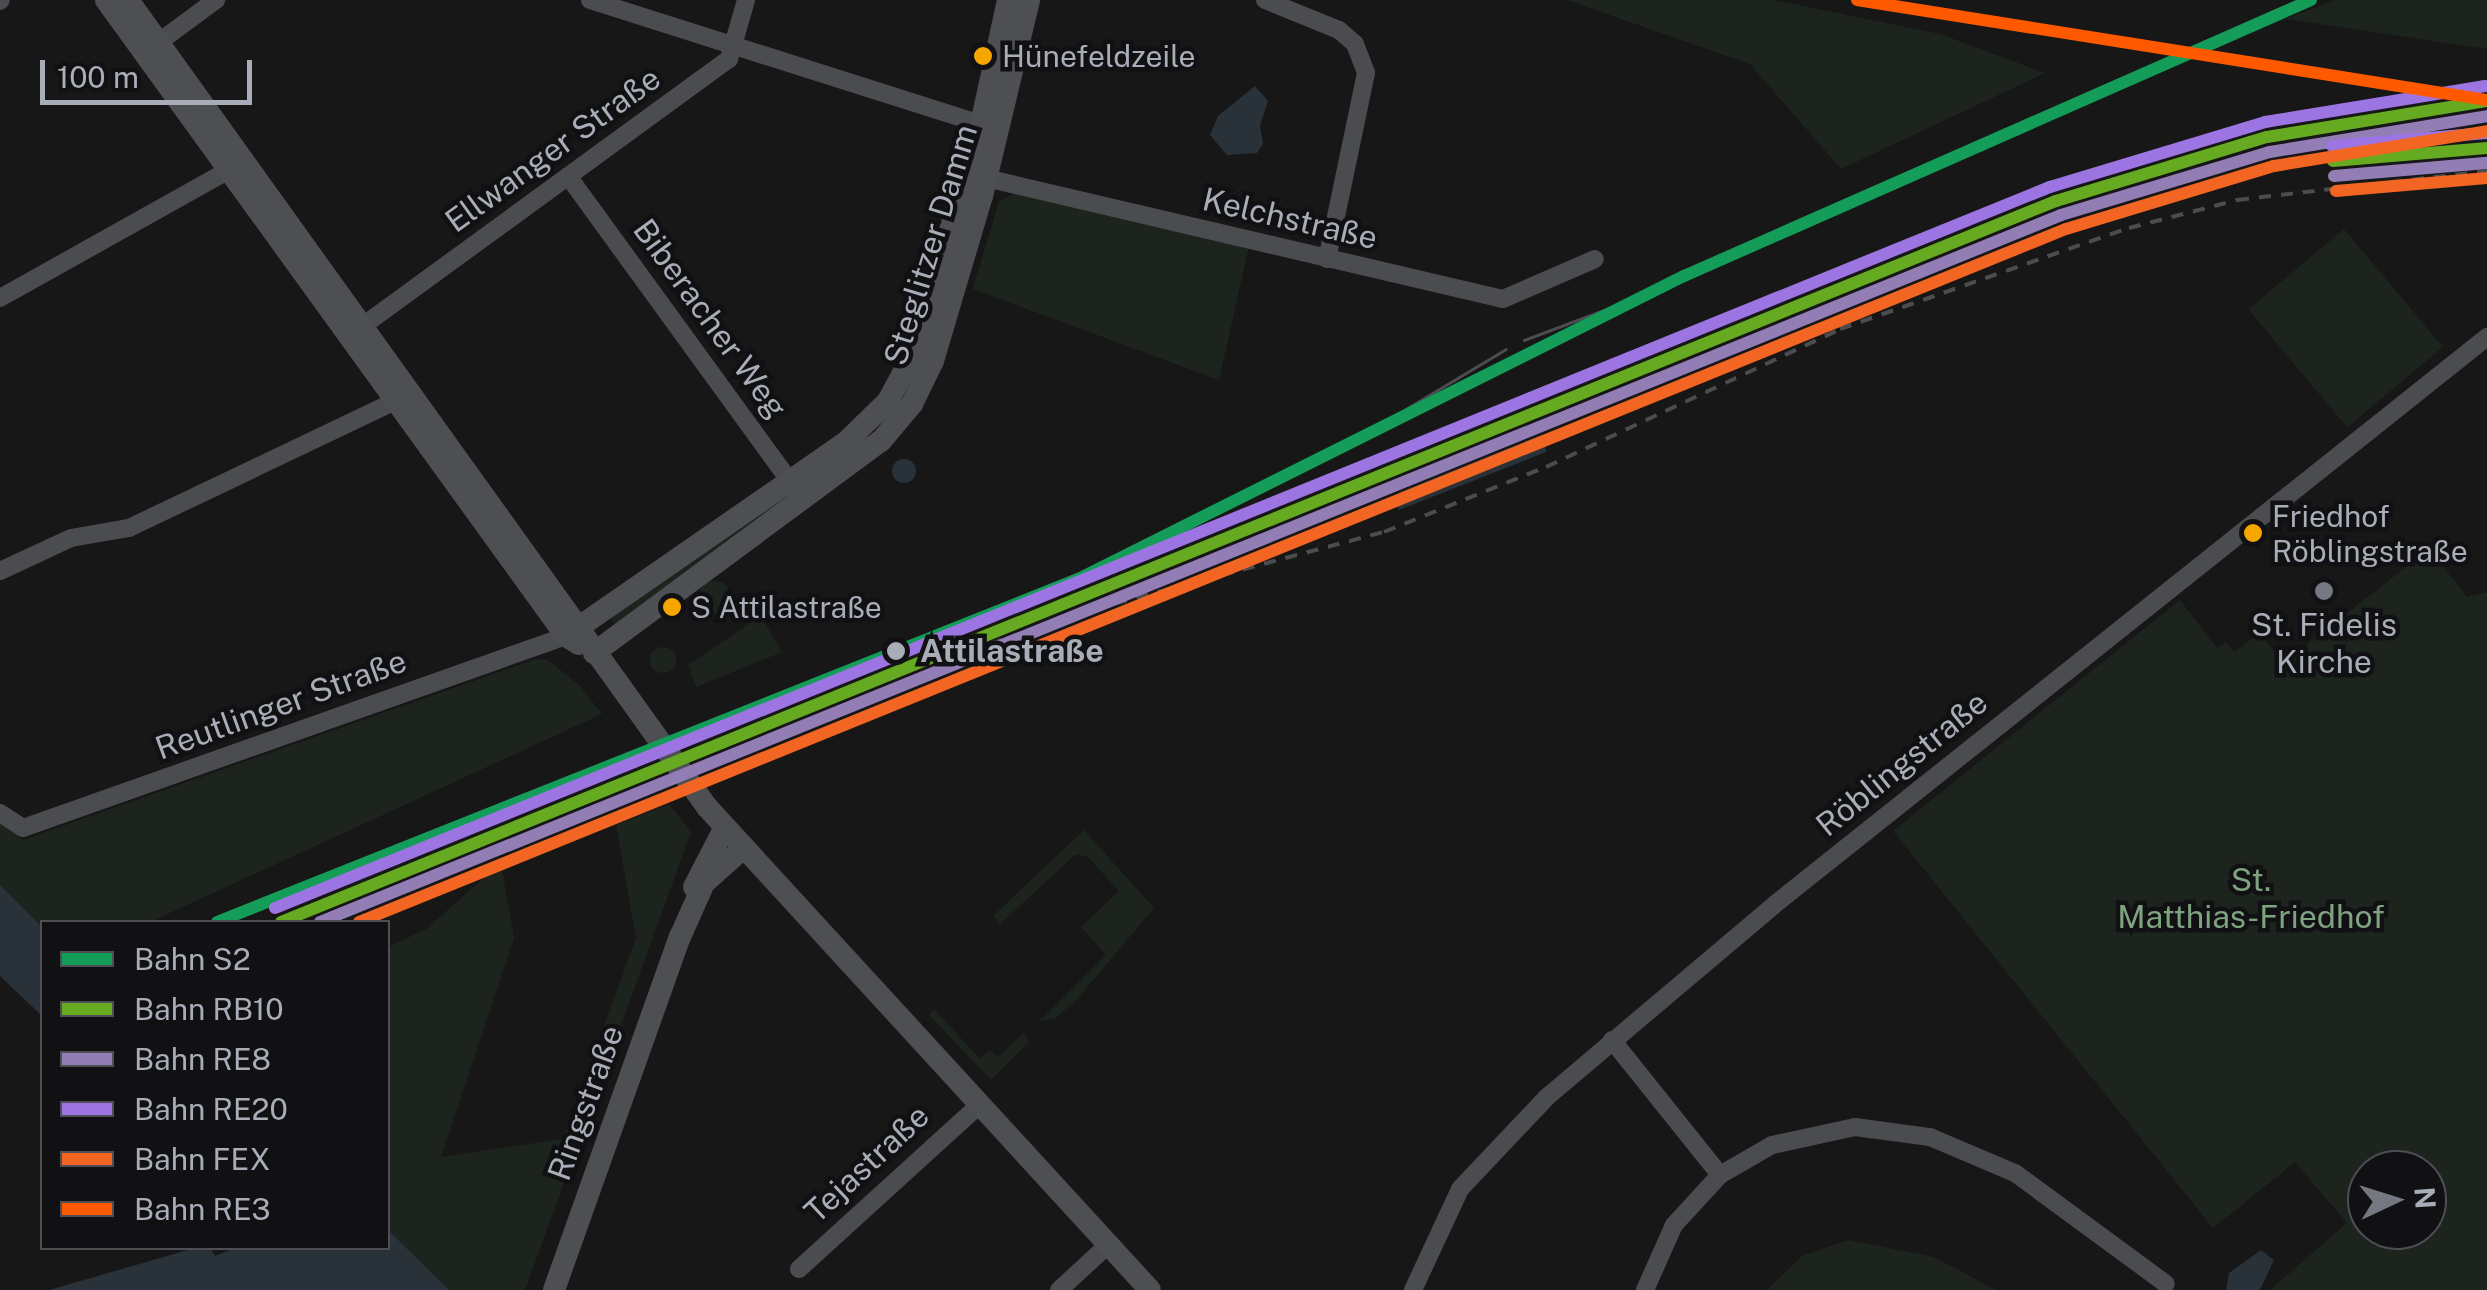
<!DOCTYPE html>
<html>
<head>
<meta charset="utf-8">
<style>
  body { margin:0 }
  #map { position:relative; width:2487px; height:1290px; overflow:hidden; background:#171717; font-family:"Public Sans",sans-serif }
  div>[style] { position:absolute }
  .green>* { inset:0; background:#1d241e; transform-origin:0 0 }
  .round { border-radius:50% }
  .water>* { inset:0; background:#2a3239 }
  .minor>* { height:18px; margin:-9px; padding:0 9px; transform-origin:9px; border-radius:9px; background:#4b4c50 }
  .major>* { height:22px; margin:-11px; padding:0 11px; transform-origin:11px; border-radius:11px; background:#4d4f52 }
  .tram>* { height:2.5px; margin:-1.25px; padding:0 1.25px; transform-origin:1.25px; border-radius:1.25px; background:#4b4c4f }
  .rail>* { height:4px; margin-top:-2px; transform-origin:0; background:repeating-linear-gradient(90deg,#4b4c4f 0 12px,transparent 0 22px) }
  .rail-1>* { height:12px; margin:-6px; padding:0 6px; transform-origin:6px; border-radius:6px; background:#149c59 }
  .rail-2>* { height:12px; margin:-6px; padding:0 6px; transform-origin:6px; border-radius:6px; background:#6a2 }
  .rail-3>* { height:12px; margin:-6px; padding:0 6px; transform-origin:6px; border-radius:6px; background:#927eb5 }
  .rail-4>* { height:12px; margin:-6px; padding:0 6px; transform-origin:6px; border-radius:6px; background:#9c75e2 }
  .rail-5>* { height:12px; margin:-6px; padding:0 6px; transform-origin:6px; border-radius:6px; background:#f26522 }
  .rail-6>* { height:12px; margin:-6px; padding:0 6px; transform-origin:6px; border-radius:6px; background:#ff5900 }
  .dots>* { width:28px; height:28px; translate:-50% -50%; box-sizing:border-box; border:5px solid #111113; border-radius:50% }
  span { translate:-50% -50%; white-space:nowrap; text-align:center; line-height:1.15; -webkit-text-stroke:9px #111113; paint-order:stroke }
  .bus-label { font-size:30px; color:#a8adb8 }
  .left { translate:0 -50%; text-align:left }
  .street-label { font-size:32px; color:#a8adb8 }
  .poi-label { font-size:32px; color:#a8adb8 }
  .stop-label { font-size:32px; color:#a8adb8; font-weight:700 }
  .park-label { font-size:32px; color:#7fa381 }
  .legend { position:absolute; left:40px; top:920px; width:350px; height:330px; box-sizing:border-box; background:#111113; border:2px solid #4d4f55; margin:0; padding:12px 18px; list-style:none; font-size:30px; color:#a8adb8 }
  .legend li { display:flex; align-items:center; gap:20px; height:50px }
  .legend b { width:50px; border:2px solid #4d4f55 }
  .north { position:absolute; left:2347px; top:1150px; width:100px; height:100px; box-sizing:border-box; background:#111113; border:2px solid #4d4f55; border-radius:50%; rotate:86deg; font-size:28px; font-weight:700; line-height:40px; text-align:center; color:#a8adb8 }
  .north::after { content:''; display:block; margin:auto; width:35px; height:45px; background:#757880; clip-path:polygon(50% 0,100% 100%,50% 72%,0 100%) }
  .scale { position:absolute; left:40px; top:60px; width:212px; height:45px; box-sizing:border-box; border:5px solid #a8adb8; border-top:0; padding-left:12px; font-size:30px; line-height:35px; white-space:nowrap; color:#a8adb8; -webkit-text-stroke:8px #111113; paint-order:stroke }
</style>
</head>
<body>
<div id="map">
  <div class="green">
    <i style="clip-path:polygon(1567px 0,1774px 0,1940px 34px,2045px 73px,1841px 169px,1750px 64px)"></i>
    <i style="clip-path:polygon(2335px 0,2487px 0,2487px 49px,2286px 19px)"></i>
    <i style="clip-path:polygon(1017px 192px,1249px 246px,1219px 380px,973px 289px,999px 201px)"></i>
    <i style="left:2344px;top:229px;width:154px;height:125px;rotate:50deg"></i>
    <i style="clip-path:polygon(784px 494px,790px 498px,615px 625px,611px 618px)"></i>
    <i style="clip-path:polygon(evenodd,2429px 549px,2467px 597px,2487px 592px,2487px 1290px,2270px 1290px,2347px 1223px,2295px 1162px,2213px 1228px,1893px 831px,2180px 600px,2217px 648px,2226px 642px,2234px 652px,2260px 633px,2283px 663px,2429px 549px,2427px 1170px,2427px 1230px,2367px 1230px,2367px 1170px,2427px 1170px)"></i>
    <i class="round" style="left:698px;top:581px;width:34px;height:34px"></i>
    <i style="clip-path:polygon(761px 616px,782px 652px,696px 687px,688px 665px)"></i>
    <i class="round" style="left:650px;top:647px;width:26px;height:26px"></i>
    <i style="clip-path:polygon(536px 659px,548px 660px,580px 686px,602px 714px,150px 922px,42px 927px,0 885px,0 819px,23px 840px)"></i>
    <i style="clip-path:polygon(669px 804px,691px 832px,525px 1290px,449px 1290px,388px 1230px,388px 947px,426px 929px,501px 863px,514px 938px,441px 1157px,563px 1139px,636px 938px,616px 825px)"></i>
    <i style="clip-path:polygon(1084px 830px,1154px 908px,1078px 998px,1056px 1018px,1040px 1021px,1106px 955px,1081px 927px,1119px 891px,1088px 857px,1076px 854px,1000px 924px,993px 916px)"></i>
    <i style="clip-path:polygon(934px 1009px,980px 1059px,990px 1050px,998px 1057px,1023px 1034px,1018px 1024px,1029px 1042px,991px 1080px,929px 1015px)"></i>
    <i style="clip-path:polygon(1848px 1240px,1934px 1257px,1996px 1290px,1767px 1290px,1802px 1256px)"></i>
  </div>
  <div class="water">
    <i style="clip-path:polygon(1255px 86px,1268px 101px,1260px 125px,1263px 144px,1257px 153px,1227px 155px,1210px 135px,1218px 116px)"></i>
    <i style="clip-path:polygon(1543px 434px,1546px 452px,1399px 510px,1393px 498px,1400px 492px)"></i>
    <i class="round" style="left:892px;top:459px;width:24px;height:24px"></i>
    <i style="clip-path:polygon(0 885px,42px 927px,42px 1016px,0 976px)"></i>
    <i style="clip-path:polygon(388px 1230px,449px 1290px,49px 1290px,195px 1248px,210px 1248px,215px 1256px,235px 1248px,388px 1248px)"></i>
    <i style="clip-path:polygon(2261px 1250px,2274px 1260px,2260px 1290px,2226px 1290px,2229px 1273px)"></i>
  </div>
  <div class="minor">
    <i style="left:590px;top:0;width:420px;rotate:17.6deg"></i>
    <i style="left:1265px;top:0;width:80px;rotate:22.1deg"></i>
    <i style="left:1339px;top:30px;width:21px;rotate:41deg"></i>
    <i style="left:1355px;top:44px;width:31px;rotate:69deg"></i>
    <i style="left:1366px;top:73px;width:190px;rotate:101.8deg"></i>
    <i style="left:0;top:1px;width:1px;rotate:-45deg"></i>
    <i style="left:159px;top:42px;width:71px;rotate:-36.4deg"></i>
    <i style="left:568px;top:176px;width:388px;rotate:54deg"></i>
    <i style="left:977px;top:176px;width:540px;rotate:13.16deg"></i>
    <i style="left:1503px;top:299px;width:100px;rotate:-23.5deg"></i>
    <i style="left:0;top:298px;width:262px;rotate:-29.2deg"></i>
    <i style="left:364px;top:325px;width:452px;rotate:-36.1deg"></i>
    <i style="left:729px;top:59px;width:61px;rotate:-73.9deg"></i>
    <i style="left:0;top:571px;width:78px;rotate:-24.9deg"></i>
    <i style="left:71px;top:538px;width:59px;rotate:-9.8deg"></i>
    <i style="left:129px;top:528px;width:297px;rotate:-25.5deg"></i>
    <i style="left:0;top:813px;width:27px;rotate:33deg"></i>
    <i style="left:23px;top:828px;width:576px;rotate:-19.47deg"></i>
    <i style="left:1612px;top:1040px;width:173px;rotate:51.3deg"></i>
    <i style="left:799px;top:1269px;width:242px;rotate:-42.3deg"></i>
    <i style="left:1059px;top:1290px;width:67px;rotate:-42.6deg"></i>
    <i style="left:1413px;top:1290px;width:111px;rotate:-65deg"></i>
    <i style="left:1460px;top:1189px;width:127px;rotate:-46.6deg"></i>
    <i style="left:1547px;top:1097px;width:297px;rotate:-40.2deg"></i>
    <i style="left:1774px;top:905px;width:912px;rotate:-38.54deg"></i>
    <i style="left:1645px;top:1290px;width:71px;rotate:-66deg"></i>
    <i style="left:1674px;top:1225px;width:68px;rotate:-47.4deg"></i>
    <i style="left:1720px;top:1175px;width:60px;rotate:-30deg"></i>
    <i style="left:1772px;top:1145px;width:85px;rotate:-12.2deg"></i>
    <i style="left:1855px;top:1127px;width:76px;rotate:7.6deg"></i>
    <i style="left:1930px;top:1137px;width:92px;rotate:23deg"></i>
    <i style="left:2015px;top:1173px;width:187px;rotate:36.3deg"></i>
  </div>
  <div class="major">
    <i style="left:106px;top:0;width:785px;rotate:54.12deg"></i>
    <i style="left:566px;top:636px;width:15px;rotate:32deg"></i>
    <i style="left:128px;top:0;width:993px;rotate:54.34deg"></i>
    <i style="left:707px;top:807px;width:655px;rotate:47.47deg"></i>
    <i style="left:566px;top:636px;width:341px;rotate:-34.7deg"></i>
    <i style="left:846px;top:442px;width:59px;rotate:-44.3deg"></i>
    <i style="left:888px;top:401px;width:57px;rotate:-61.6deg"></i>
    <i style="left:915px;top:351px;width:236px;rotate:-73.8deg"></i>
    <i style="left:981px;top:124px;width:127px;rotate:-77.7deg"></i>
    <i style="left:594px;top:653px;width:357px;rotate:-36.5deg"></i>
    <i style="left:881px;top:441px;width:48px;rotate:-50deg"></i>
    <i style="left:912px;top:404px;width:48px;rotate:-64deg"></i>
    <i style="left:933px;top:361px;width:172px;rotate:-73.5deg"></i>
    <i style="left:982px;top:196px;width:202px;rotate:-76.5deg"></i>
    <i style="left:694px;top:887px;width:65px;rotate:-62.7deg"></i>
    <i style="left:554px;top:1290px;width:375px;rotate:-70.4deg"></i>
    <i style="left:680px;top:937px;width:59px;rotate:-66deg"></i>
    <i style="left:704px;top:883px;width:50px;rotate:-41.7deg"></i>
  </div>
  <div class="tram">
    <i style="left:1524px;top:340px;width:137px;rotate:-20.6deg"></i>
    <i style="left:1334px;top:452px;width:200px;rotate:-30.9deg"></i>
  </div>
  <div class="rail">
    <i style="left:969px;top:651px;width:132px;rotate:-18.6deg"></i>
    <i style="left:1094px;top:609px;width:300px;rotate:-14.9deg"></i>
    <i style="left:1384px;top:532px;width:175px;rotate:-21.9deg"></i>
    <i style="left:1546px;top:467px;width:325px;rotate:-25.1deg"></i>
    <i style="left:1840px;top:329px;width:306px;rotate:-19.3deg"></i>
    <i style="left:2129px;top:228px;width:112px;rotate:-14.5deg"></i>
    <i style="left:2237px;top:200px;width:252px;rotate:-6.6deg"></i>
  </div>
  <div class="rail-1">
    <i style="left:217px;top:922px;width:927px;rotate:-21.72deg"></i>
    <i style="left:1078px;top:579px;width:678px;rotate:-26.57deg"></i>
    <i style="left:1684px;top:276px;width:685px;rotate:-23.76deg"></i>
  </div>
  <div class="rail-2">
    <i style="left:2333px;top:161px;width:155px;rotate:-4.8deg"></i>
    <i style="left:281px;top:922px;width:1916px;rotate:-22.11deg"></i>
    <i style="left:2056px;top:201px;width:220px;rotate:-16.9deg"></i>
    <i style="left:2267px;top:137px;width:223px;rotate:-9.3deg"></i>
  </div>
  <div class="rail-3">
    <i style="left:2334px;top:176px;width:154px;rotate:-4.9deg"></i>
    <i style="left:320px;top:922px;width:1879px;rotate:-22.1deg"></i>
    <i style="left:2061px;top:215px;width:218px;rotate:-16.8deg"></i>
    <i style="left:2270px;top:152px;width:220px;rotate:-9.4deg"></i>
  </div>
  <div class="rail-4">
    <i style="left:2332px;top:146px;width:155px;rotate:-4.8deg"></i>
    <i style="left:275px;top:908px;width:1916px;rotate:-22.11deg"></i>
    <i style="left:2050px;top:187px;width:225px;rotate:-16.8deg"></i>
    <i style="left:2265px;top:122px;width:223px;rotate:-9.3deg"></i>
  </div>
  <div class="rail-5">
    <i style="left:2336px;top:191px;width:152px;rotate:-4.9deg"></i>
    <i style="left:359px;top:922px;width:1842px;rotate:-22.1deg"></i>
    <i style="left:2066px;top:229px;width:217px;rotate:-16.9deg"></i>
    <i style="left:2274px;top:166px;width:216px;rotate:-9.3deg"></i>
  </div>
  <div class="rail-6">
    <i style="left:1857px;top:0;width:638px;rotate:9.02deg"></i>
  </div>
  <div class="dots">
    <i style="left:983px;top:56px;background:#f7a600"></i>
    <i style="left:2253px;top:533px;background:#f7a600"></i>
    <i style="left:2324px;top:591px;background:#757880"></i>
    <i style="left:672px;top:607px;background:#f7a600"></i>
    <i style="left:896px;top:651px;background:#a8adb8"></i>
  </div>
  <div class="bus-label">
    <span class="left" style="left:1002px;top:56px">Hünefeldzeile</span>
    <span class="left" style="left:2272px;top:533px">Friedhof<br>Röblingstraße</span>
    <span class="left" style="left:691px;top:607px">S Attilastraße</span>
  </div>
  <div class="street-label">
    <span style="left:553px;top:150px;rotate:-36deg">Ellwanger Straße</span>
    <span style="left:1290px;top:219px;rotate:13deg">Kelchstraße</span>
    <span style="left:931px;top:245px;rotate:-73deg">Steglitzer Damm</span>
    <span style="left:710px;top:319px;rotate:54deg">Biberacher Weg</span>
    <span style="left:281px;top:705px;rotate:-20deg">Reutlinger Straße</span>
    <span style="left:1902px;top:764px;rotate:-39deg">Röblingstraße</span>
    <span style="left:586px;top:1103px;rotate:-70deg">Ringstraße</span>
    <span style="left:867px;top:1164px;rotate:-43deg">Tejastraße</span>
  </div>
  <div class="poi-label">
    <span style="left:2324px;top:644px">St. Fidelis<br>Kirche</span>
  </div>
  <div class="stop-label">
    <span class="left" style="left:920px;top:651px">Attilastraße</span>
  </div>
  <div class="park-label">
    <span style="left:2251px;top:899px">St.<br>Matthias-Friedhof</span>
  </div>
  <ul class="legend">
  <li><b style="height:12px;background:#149c59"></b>Bahn S2</li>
  <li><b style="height:12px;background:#6a2"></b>Bahn RB10</li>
  <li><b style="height:12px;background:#927eb5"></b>Bahn RE8</li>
  <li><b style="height:12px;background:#9c75e2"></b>Bahn RE20</li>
  <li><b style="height:12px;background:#f26522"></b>Bahn FEX</li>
  <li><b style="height:12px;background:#ff5900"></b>Bahn RE3</li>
  </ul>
  <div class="north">N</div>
  <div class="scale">100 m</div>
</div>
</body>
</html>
